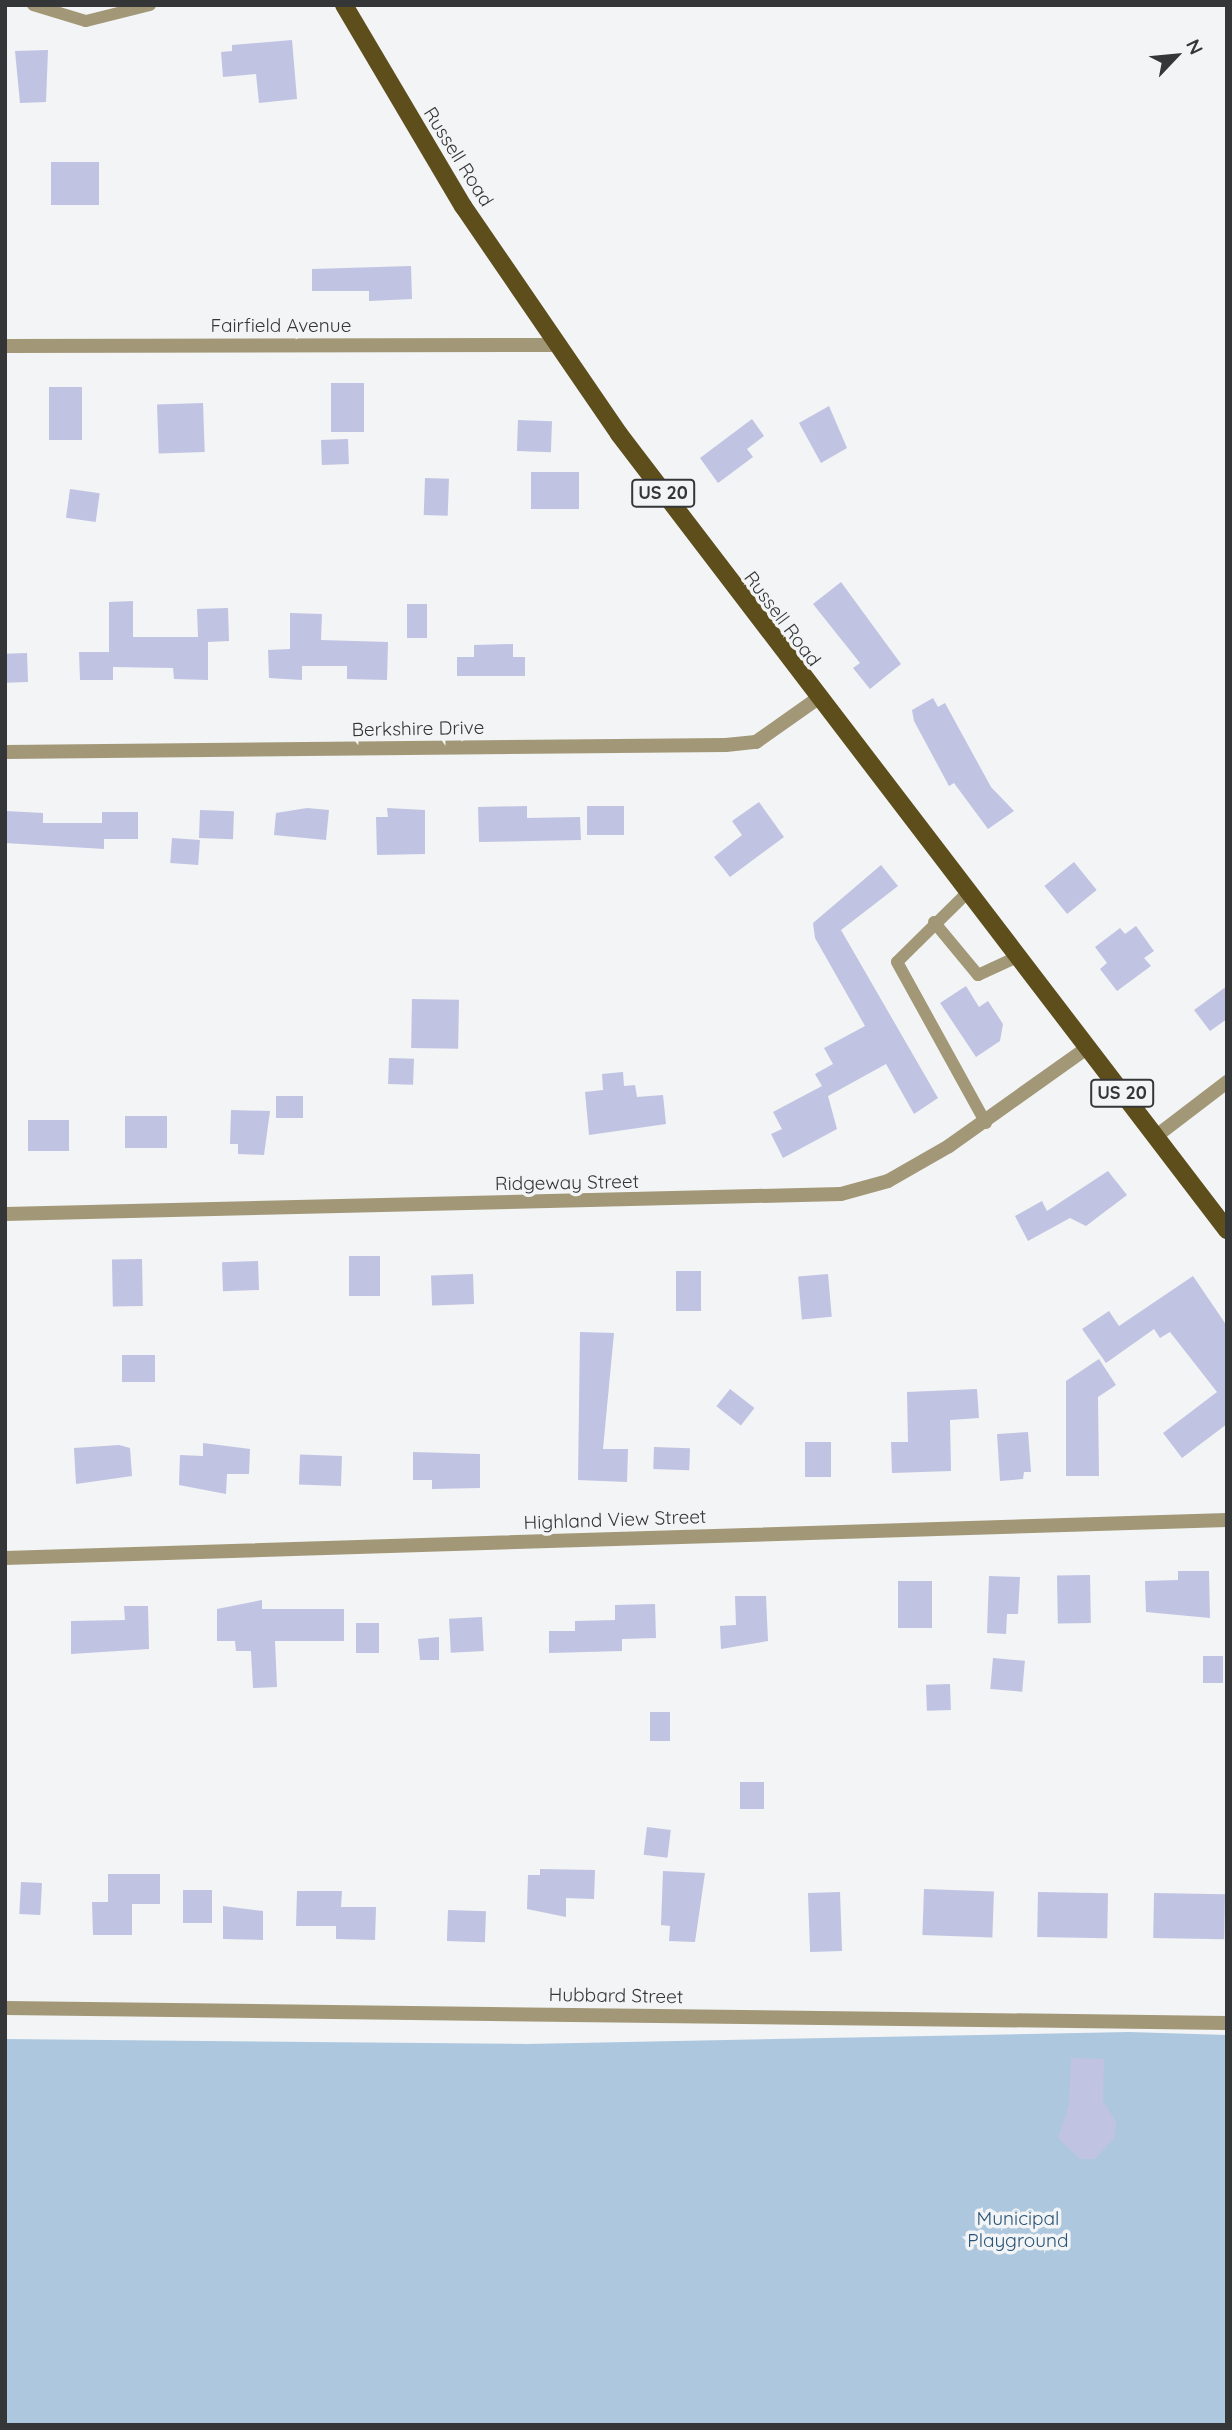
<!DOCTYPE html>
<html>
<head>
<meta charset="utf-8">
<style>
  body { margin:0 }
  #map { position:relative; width:1232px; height:2430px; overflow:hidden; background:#f2f4f5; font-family:Quicksand,sans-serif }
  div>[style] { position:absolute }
  .green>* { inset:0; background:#adc7df }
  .building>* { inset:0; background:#c1c3e3; transform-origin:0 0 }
  .service>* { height:12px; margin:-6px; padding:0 6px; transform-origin:6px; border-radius:6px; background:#a29878 }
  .minor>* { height:14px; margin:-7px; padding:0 7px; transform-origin:7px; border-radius:7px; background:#a29878 }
  .primary>* { height:18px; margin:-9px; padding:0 9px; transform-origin:9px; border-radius:9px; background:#5d4e1b }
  span { translate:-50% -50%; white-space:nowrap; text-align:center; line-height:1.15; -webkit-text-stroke:7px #f2f4f5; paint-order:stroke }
  .shield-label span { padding:2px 5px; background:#f2f4f5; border:2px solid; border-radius:5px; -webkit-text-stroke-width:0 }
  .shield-label { font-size:18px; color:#353637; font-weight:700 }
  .street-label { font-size:19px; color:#353637 }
  .park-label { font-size:19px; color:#295377 }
  .frame { position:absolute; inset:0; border:7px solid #353637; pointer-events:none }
  .north { position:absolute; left:1141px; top:21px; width:70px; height:70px; -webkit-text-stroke:5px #f2f4f5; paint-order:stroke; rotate:64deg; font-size:19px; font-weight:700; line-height:28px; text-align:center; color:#353637 }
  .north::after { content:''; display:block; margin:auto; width:24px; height:32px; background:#353637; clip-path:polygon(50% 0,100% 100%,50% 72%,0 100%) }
</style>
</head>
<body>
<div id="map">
  <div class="green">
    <i style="clip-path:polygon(1129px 2032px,1227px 2035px,1227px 2425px,5px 2425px,5px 2039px,527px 2044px)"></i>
  </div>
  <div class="building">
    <i style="clip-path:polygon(292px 40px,297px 99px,259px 103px,256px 74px,223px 77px,221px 52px,232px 51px,232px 45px)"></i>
    <i style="clip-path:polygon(48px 50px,46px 102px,20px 103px,15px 51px)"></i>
    <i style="left:51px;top:162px;width:48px;height:43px"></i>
    <i style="clip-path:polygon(411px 266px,412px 299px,369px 301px,369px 291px,312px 291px,312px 269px)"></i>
    <i style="left:331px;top:383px;width:33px;height:49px"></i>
    <i style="left:49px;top:387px;width:33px;height:53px"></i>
    <i style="left:203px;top:403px;width:49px;height:46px;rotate:88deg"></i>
    <i style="clip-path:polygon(829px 406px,847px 448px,821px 463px,799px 423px)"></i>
    <i style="clip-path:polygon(752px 419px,764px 436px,747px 449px,753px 457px,718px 483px,700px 458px)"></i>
    <i style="left:518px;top:420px;width:34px;height:31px;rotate:2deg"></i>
    <i style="left:348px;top:439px;width:25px;height:27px;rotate:88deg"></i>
    <i style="left:531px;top:472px;width:48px;height:37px"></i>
    <i style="left:425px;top:478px;width:24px;height:37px;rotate:2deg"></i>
    <i style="left:70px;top:489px;width:30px;height:29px;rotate:8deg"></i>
    <i style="clip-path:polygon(841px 582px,901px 664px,870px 689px,853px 668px,860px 663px,813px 604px)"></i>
    <i style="clip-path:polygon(133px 601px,133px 637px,198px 637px,197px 609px,228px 608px,229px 641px,208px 642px,208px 680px,174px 679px,173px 668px,113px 667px,113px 680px,80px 680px,79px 652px,109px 652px,109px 602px)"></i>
    <i style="left:427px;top:604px;width:34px;height:20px;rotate:90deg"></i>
    <i style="clip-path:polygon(290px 613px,322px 614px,321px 640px,388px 642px,387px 680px,347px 679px,347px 666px,302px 666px,302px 680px,269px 678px,268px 650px,290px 649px)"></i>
    <i style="clip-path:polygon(513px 644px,513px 657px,525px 657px,525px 676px,457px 676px,457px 657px,474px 657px,474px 645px)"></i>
    <i style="left:27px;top:653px;width:29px;height:22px;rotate:88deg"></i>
    <i style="clip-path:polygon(933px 698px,938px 707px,945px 703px,991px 787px,1014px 811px,988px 829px,954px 783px,949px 786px,914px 721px,912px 710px)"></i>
    <i style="clip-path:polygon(759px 802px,784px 837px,730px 877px,714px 857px,742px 835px,732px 821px)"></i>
    <i style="clip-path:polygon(527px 806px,527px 818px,580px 817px,581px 840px,479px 842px,478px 807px)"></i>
    <i style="left:587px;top:806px;width:37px;height:29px"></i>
    <i style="clip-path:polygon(307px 808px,329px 810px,326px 840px,274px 835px,276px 813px)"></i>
    <i style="clip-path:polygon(387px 808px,425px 810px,425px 854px,377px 855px,376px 817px,388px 817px)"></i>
    <i style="left:200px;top:810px;width:34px;height:28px;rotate:2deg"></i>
    <i style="clip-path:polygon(6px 811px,43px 813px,43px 823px,102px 823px,102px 812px,138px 812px,138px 839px,104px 839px,104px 849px,5px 843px)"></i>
    <i style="left:172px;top:838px;width:28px;height:25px;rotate:4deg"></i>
    <i style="left:1074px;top:862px;width:36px;height:38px;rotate:51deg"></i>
    <i style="clip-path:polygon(881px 865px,898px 886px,841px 930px,938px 1098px,914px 1114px,886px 1064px,828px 1096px,837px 1129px,783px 1158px,771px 1134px,782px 1129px,773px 1112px,822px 1086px,815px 1074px,833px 1064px,824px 1048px,865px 1026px,815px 938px,813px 923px)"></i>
    <i style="clip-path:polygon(1136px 926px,1154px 951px,1144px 958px,1151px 966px,1117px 991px,1100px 969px,1107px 963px,1095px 947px,1120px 928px,1125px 934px)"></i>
    <i style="clip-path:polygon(966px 986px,979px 1007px,988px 1001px,1003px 1024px,1000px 1041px,976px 1057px,940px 1003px)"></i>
    <i style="clip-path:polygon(1227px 986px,1227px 1019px,1210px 1031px,1194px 1010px)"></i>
    <i style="left:412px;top:999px;width:47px;height:49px;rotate:1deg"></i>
    <i style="left:389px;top:1058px;width:25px;height:26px;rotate:2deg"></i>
    <i style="clip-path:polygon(623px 1072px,624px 1086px,635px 1085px,637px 1097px,663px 1095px,666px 1124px,589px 1135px,585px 1092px,603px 1090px,602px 1074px)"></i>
    <i style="left:276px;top:1096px;width:27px;height:22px"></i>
    <i style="clip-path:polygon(231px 1110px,270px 1111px,264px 1155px,238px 1154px,238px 1144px,230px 1144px)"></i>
    <i style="left:125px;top:1116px;width:42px;height:32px"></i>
    <i style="left:28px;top:1120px;width:41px;height:31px"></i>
    <i style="clip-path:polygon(1108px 1171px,1127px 1195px,1086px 1226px,1070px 1218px,1028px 1241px,1015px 1216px,1042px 1201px,1047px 1211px)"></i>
    <i style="left:349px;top:1256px;width:31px;height:40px"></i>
    <i style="left:142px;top:1259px;width:47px;height:30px;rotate:89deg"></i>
    <i style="left:258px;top:1261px;width:29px;height:36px;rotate:88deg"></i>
    <i style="left:701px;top:1271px;width:40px;height:25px;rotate:90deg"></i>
    <i style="left:473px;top:1274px;width:30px;height:42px;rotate:88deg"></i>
    <i style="left:828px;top:1274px;width:43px;height:30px;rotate:85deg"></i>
    <i style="clip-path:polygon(1193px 1276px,1227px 1326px,1227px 1424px,1182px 1458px,1163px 1433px,1217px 1392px,1170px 1332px,1160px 1338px,1154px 1329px,1106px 1363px,1082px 1329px,1109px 1311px,1119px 1326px)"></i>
    <i style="clip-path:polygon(580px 1332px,614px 1333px,603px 1449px,628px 1449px,627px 1482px,578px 1480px)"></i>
    <i style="left:122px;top:1355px;width:33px;height:27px"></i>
    <i style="clip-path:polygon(1099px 1359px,1116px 1385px,1098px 1397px,1099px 1476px,1066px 1476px,1066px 1381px)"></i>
    <i style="left:730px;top:1389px;width:31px;height:22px;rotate:38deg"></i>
    <i style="clip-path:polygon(977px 1389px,979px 1418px,950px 1420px,951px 1471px,892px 1473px,891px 1442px,908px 1442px,907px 1392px)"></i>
    <i style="clip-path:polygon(1028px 1432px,1031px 1472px,1024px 1472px,1023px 1479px,1000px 1481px,997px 1434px)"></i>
    <i style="left:805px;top:1442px;width:26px;height:35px"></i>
    <i style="clip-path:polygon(203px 1443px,250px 1449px,249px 1474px,227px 1474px,226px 1494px,179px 1485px,180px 1455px,203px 1456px)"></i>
    <i style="clip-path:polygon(119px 1445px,130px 1448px,132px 1476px,76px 1484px,74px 1448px)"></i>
    <i style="left:654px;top:1447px;width:36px;height:22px;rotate:2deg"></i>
    <i style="clip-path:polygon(413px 1452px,480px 1454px,480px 1488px,432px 1489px,432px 1480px,413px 1480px)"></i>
    <i style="left:342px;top:1456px;width:30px;height:42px;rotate:92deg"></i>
    <i style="clip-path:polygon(1178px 1571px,1209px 1571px,1210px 1618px,1146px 1612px,1145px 1581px,1178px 1580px)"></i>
    <i style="left:1090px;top:1575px;width:48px;height:33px;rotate:89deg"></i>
    <i style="clip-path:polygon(989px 1576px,1020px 1577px,1018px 1614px,1007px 1614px,1006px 1634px,987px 1633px)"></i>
    <i style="left:898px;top:1581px;width:34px;height:47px"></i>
    <i style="clip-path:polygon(735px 1596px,766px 1596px,768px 1641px,721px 1649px,720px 1626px,736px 1625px)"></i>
    <i style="clip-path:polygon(262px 1600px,262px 1609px,344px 1609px,344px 1641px,275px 1641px,277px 1687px,253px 1688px,251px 1651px,236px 1651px,235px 1641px,217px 1641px,217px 1609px)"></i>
    <i style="clip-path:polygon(655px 1604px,656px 1638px,622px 1639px,622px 1651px,549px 1653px,549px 1631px,575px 1631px,575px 1621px,615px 1620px,615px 1605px)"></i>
    <i style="clip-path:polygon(124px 1606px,148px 1606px,149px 1649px,71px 1654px,71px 1621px,125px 1620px)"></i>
    <i style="left:482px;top:1617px;width:34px;height:33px;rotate:87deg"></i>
    <i style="left:356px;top:1623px;width:23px;height:30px"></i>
    <i style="clip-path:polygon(439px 1637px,439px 1660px,420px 1660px,418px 1639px)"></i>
    <i style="left:1203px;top:1656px;width:20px;height:27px"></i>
    <i style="left:993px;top:1658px;width:32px;height:31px;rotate:5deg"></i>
    <i style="left:950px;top:1684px;width:26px;height:24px;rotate:88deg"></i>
    <i style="left:650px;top:1712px;width:20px;height:29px"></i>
    <i style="left:764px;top:1782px;width:27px;height:24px;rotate:90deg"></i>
    <i style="left:647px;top:1827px;width:24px;height:28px;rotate:7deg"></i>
    <i style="clip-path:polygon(540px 1869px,595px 1870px,594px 1899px,566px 1898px,566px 1917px,527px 1909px,528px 1875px,540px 1875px)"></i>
    <i style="clip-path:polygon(663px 1871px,705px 1873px,695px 1942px,669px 1941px,670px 1926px,661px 1925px)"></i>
    <i style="clip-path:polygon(108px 1874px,160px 1874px,160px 1904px,132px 1904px,132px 1935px,93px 1935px,92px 1902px,108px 1902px)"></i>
    <i style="left:21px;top:1882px;width:21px;height:32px;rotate:3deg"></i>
    <i style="left:924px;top:1889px;width:70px;height:46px;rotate:2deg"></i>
    <i style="left:183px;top:1890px;width:29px;height:33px"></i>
    <i style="clip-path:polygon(297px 1891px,342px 1891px,341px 1907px,376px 1907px,375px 1940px,336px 1939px,336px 1926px,296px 1926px)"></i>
    <i style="left:840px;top:1892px;width:59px;height:32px;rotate:88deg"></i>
    <i style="left:1038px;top:1892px;width:70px;height:45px;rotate:1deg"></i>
    <i style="left:1154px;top:1893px;width:71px;height:45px;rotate:1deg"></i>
    <i style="clip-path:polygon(223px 1906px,263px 1911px,263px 1940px,223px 1939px)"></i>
    <i style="left:448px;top:1910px;width:38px;height:31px;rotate:2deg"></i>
    <i style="clip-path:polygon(1071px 2058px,1104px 2059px,1103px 2101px,1116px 2122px,1115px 2137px,1095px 2159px,1080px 2159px,1058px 2138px,1069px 2105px)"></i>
  </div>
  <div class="service">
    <i style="left:33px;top:5px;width:55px;rotate:16.8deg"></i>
    <i style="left:86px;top:21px;width:66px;rotate:-14deg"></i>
    <i style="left:967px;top:893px;width:98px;rotate:135.4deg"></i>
    <i style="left:897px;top:962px;width:184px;rotate:61.1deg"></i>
    <i style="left:934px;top:922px;width:69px;rotate:50.3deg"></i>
    <i style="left:978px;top:975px;width:43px;rotate:-24.8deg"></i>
  </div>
  <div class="minor">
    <i style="left:5px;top:346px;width:551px;rotate:-0.1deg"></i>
    <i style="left:5px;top:752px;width:721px;rotate:-0.56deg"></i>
    <i style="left:726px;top:745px;width:30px;rotate:-6deg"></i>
    <i style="left:756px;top:742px;width:75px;rotate:-35.2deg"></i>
    <i style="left:1155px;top:1137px;width:91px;rotate:-37.4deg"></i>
    <i style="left:5px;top:1214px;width:836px;rotate:-1.37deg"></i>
    <i style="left:841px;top:1194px;width:49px;rotate:-15.5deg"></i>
    <i style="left:888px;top:1181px;width:70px;rotate:-29.8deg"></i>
    <i style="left:949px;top:1146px;width:169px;rotate:-35.4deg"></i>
    <i style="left:5px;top:1558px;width:1223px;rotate:-1.78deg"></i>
    <i style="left:5px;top:2008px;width:1222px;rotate:0.7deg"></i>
  </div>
  <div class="primary">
    <i style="left:344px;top:5px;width:234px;rotate:59.4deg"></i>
    <i style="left:463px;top:206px;width:276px;rotate:55.6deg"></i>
    <i style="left:619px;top:434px;width:1002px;rotate:52.63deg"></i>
  </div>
  <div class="shield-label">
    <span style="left:663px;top:493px">US 20</span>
    <span style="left:1122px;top:1093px">US 20</span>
  </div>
  <div class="street-label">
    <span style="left:458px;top:157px;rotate:58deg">Russell Road</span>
    <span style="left:281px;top:326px">Fairfield Avenue</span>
    <span style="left:782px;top:619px;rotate:53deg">Russell Road</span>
    <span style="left:418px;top:729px;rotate:-1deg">Berkshire Drive</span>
    <span style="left:567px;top:1183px;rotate:-1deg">Ridgeway Street</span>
    <span style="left:615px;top:1520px;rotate:-2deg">Highland View Street</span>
    <span style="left:616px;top:1996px;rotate:1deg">Hubbard Street</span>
  </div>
  <div class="park-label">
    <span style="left:1018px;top:2230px">Municipal<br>Playground</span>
  </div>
  <div class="frame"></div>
  <div class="north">N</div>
</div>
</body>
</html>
